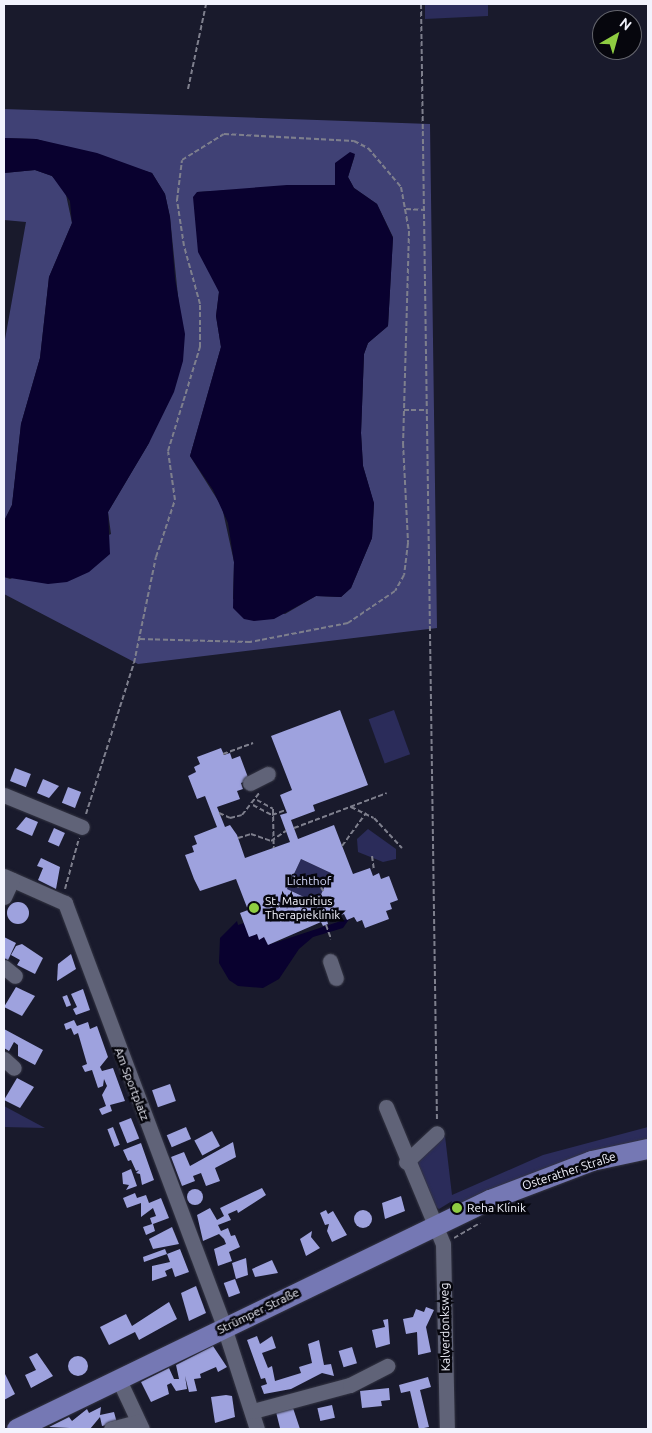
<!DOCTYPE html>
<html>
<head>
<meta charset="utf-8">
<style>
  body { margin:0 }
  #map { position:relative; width:652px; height:1433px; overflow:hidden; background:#191a2c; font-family:Ubuntu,sans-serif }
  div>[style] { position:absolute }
  .green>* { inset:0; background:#2b2c5a; transform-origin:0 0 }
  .forest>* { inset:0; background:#404175 }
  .water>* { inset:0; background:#09012f }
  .building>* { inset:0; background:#9ea2de; transform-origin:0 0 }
  .round { border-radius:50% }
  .path>* { height:2px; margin-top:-1px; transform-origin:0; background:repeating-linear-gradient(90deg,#7e7f8d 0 5px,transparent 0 7.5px) }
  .roads { filter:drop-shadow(0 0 1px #343543) drop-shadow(0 0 1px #343543) }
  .minor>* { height:15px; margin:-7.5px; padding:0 7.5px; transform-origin:7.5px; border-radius:7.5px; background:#606378 }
  .major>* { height:20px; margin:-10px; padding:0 10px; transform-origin:10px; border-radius:10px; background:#7578b4 }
  .dots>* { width:14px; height:14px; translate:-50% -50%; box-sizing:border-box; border:2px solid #06060d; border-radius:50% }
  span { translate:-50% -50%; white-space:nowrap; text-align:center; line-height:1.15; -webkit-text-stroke:5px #06060d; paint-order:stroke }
  .park-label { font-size:12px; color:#d3d7f9 }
  .poi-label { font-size:12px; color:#f2f3fd }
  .left { translate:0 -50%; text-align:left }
  .street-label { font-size:12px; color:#f2f3fd }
  .frame { position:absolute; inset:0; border:5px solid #f2f3fd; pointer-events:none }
  .north { position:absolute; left:592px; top:10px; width:50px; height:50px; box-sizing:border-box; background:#06060d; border:1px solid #64656d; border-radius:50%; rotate:38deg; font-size:14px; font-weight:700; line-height:20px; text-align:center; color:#f2f3fd }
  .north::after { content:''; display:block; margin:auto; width:18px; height:22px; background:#8fcd42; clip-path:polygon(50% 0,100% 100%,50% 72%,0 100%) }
</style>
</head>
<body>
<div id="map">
  <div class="green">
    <i style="clip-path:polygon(425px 4px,488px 4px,488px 16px,425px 19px)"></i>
    <i style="left:394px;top:710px;width:47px;height:27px;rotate:70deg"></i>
    <i style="clip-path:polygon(368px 829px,396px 849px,396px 859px,383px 862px,358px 852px,357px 839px)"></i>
    <i style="left:301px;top:859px;width:33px;height:33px;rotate:25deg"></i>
    <i style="clip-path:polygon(4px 1106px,45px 1128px,4px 1127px)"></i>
    <i style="clip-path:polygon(648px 1127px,648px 1143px,449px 1210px,452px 1201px,439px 1209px,432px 1204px,415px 1162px,438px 1137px,445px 1136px,452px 1195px,543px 1155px)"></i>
  </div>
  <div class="forest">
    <i style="clip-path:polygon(evenodd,4px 109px,430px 124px,437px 628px,138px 664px,4px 594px,4px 577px,10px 579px,111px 534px,108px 512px,149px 443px,179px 306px,170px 217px,165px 194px,152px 173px,36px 139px,4px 138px,4px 109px,355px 155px,348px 177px,354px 188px,377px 204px,393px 237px,388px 326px,368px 343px,364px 354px,361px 433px,363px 466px,374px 504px,372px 538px,351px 588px,341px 597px,316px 596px,285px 614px,233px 599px,234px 562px,222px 507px,190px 456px,221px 347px,216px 316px,219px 292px,197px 192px,336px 185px,355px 155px)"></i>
    <i style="clip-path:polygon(35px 170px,52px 176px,65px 190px,72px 223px,49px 277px,40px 358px,21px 424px,12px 505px,4px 521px,4px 345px,26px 222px,4px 220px,4px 173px)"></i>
  </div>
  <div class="water">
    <i style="clip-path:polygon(4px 138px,36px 139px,97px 153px,152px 173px,165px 194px,170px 217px,175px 279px,185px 334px,183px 361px,174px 392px,149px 443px,108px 512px,110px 554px,89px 572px,67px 582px,48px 584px,4px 577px,4px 521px,12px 505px,21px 424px,40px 358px,49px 277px,72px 223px,70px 201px,52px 176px,35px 170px,4px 173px)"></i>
    <i style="clip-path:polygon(350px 152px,355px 154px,348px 177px,354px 188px,377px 204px,393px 238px,388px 326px,368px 343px,364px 354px,361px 433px,363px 466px,374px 503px,372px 538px,351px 588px,341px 597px,316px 596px,274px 619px,254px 621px,244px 619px,233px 608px,234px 562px,228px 523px,213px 490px,190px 456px,221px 347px,216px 316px,219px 292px,198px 252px,193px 197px,197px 192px,287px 185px,335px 185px,335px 163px)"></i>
    <i style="clip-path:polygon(350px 918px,343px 928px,313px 937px,299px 949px,279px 979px,263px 988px,238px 986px,229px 980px,219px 963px,220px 938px,237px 921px,238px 925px,244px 923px,249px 936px,257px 934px,259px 939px,264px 937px,268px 945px)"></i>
  </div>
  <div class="building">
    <i style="clip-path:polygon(evenodd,340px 710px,368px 785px,313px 805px,315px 811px,291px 820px,298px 839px,334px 825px,353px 874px,370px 868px,373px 876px,379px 873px,381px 879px,389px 876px,398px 900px,390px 903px,392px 909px,386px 911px,389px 919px,365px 928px,362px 920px,357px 922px,354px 917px,347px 920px,344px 914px,327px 920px,328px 924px,323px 926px,321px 922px,268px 945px,264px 937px,259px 940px,257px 934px,249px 937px,240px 913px,248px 910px,236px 879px,200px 891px,194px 879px,185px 855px,194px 852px,192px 846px,197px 844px,194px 836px,217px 827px,205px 796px,197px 799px,188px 776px,196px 772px,194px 767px,200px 764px,197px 757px,221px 748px,224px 755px,230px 753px,232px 759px,240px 756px,249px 780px,241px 783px,243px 789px,237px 791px,240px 799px,217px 807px,225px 827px,230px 825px,237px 835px,245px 858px,290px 842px,280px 815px,287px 813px,280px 795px,292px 790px,271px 736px,340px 710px,301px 859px,331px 873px,317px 903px,287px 889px,301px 859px)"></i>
    <i style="left:15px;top:768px;width:17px;height:14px;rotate:21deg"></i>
    <i style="clip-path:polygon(43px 779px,59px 786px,49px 798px,37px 793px)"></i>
    <i style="left:68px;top:787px;width:14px;height:17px;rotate:21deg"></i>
    <i style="clip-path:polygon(26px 817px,38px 822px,32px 836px,16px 829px)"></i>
    <i style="left:54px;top:828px;width:12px;height:15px;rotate:24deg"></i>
    <i style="clip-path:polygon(41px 858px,60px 867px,56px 889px,38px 880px,43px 868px,37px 866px)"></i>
    <i class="round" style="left:7px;top:902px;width:22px;height:22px"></i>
    <i style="clip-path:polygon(4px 937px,16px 943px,8px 960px,4px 958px)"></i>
    <i style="clip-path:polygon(22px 944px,43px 958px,35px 974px,17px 965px,20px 960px,11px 955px,16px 946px)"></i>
    <i style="clip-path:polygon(71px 954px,76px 969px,57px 981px,58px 964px)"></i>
    <i style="clip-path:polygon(16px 987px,35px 996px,22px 1016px,4px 1007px)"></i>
    <i style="clip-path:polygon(83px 989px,90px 1010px,76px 1015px,73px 1009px,77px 1007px,71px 994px)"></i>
    <i style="left:67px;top:995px;width:11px;height:5px;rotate:68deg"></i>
    <i style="clip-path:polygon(74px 1020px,77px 1026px,88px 1022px,90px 1029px,97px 1026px,108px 1057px,100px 1067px,102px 1071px,113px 1068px,125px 1101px,110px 1105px,112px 1111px,102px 1115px,99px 1109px,106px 1106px,102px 1095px,107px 1086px,104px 1079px,103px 1086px,98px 1088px,92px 1070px,85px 1072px,82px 1066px,87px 1064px,78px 1033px,74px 1035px,71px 1028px,66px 1030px,64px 1024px)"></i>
    <i style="clip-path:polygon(4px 1029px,43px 1050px,35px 1065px,18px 1056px,18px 1045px,14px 1042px,9px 1051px,4px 1048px)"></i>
    <i style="clip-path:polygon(17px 1078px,34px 1087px,20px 1108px,4px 1100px)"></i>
    <i style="left:170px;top:1084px;width:18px;height:19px;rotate:71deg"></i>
    <i style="left:131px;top:1118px;width:22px;height:13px;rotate:68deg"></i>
    <i style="left:113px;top:1127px;width:19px;height:6px;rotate:69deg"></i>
    <i style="left:186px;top:1127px;width:13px;height:21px;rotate:67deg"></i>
    <i style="left:212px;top:1131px;width:17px;height:20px;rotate:62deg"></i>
    <i style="clip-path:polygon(233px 1142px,236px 1157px,215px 1168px,220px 1181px,206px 1186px,201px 1173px,193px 1176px,195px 1181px,182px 1186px,171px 1157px,184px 1152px,190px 1166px)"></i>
    <i style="clip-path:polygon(141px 1143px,154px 1180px,142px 1185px,140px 1174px,136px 1173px,139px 1170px,136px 1171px,131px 1160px,128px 1161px,123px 1150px)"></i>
    <i style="clip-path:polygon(131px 1169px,137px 1186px,126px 1190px,129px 1185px,123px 1184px,122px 1173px)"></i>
    <i style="clip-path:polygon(262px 1188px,266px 1195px,238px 1213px,237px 1210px,228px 1214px,231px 1220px,218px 1225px,221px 1231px,228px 1228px,231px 1236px,235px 1235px,240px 1247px,229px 1252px,232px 1261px,218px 1266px,214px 1249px,226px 1244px,224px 1239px,219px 1234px,203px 1241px,197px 1215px,210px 1208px,217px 1220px,224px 1216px,220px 1208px)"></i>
    <i class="round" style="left:187px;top:1189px;width:16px;height:16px"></i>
    <i style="clip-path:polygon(135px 1193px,137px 1198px,146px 1195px,149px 1203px,161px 1198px,169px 1218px,153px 1224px,155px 1231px,146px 1235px,143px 1227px,152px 1224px,150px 1218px,156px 1216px,153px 1208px,141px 1217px,141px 1203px,127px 1208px,123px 1198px)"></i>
    <i style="clip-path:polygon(401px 1196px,405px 1211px,385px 1219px,382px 1203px)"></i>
    <i class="round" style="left:354px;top:1210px;width:18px;height:18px"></i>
    <i style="clip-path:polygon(326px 1210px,328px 1214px,333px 1211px,347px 1235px,332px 1242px,327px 1231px,329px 1224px,325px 1225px,320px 1213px)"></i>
    <i style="clip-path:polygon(172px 1227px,179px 1244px,153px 1249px,149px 1239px)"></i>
    <i style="clip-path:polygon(312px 1231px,311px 1237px,320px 1248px,306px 1256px,300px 1239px)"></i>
    <i style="clip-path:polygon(165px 1249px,167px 1254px,180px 1249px,189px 1272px,175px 1277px,172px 1268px,165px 1271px,167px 1276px,152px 1281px,152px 1266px,170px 1262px,167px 1254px,144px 1262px,143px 1257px)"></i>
    <i style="clip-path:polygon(246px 1258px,248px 1275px,236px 1279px,232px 1263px)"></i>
    <i style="clip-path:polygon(272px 1260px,278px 1273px,255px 1277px,252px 1269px)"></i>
    <i style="left:235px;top:1279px;width:15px;height:12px;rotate:70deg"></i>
    <i style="clip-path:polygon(196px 1286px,206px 1313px,189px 1321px,181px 1293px)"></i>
    <i style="clip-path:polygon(169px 1302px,177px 1319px,139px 1340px,135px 1332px,109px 1345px,100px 1327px,126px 1314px,132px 1326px)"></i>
    <i style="clip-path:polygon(426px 1307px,434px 1310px,426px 1327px,431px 1352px,418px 1355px,417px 1332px,406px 1334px,403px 1319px,413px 1317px,416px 1309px,424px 1312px)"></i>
    <i style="clip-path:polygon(388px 1319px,390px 1344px,376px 1348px,372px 1330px,385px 1327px,383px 1320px)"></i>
    <i style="clip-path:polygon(257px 1336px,260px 1344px,272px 1336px,276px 1348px,262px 1353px,268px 1368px,272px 1366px,275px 1381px,301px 1373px,299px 1367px,312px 1363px,308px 1344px,319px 1340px,324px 1365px,331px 1364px,334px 1376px,322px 1373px,291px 1389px,264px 1394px,261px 1386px,267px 1384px,265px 1378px,261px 1379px,247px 1340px)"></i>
    <i style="clip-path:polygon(213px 1346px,227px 1367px,218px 1372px,216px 1367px,200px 1374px,201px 1378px,194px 1379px,197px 1391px,189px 1392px,185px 1376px,187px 1389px,176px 1391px,171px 1383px,167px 1385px,169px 1394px,151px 1402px,141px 1382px,169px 1368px,174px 1379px,179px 1379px,176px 1365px)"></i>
    <i style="left:352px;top:1347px;width:17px;height:14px;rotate:73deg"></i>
    <i style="clip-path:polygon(37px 1353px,53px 1376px,31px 1388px,25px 1375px,36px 1370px,29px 1357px)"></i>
    <i class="round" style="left:68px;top:1356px;width:20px;height:20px"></i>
    <i style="clip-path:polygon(4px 1372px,15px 1394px,4px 1400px)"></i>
    <i style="clip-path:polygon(428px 1377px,431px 1387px,420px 1390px,429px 1427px,419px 1429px,410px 1391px,401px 1393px,399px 1385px)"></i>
    <i style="clip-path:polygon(389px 1388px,390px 1400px,381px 1401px,382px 1406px,362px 1408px,360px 1391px)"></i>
    <i style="clip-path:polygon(226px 1395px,232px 1396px,235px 1417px,215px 1423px,211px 1397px)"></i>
    <i style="left:332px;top:1405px;width:13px;height:15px;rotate:77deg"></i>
    <i style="clip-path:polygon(101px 1407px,100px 1415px,114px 1412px,117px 1423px,102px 1426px,100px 1417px,90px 1429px,49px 1427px,69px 1417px,72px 1421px,87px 1409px,89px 1413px)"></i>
    <i style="clip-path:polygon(293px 1408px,300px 1429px,280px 1428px,276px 1412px)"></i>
  </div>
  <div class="path">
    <i style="left:421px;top:4px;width:1117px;rotate:89.18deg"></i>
    <i style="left:188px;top:89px;width:87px;rotate:-78deg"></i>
    <i style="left:406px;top:209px;width:19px;rotate:3deg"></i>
    <i style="left:404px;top:410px;width:23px"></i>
    <i style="left:223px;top:754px;width:32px;rotate:-20deg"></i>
    <i style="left:257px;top:800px;width:18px;rotate:29deg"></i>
    <i style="left:273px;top:809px;width:39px;rotate:89deg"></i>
    <i style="left:253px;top:805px;width:21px;rotate:28deg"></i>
    <i style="left:272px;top:815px;width:15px;rotate:-20deg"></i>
    <i style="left:351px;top:807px;width:25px;rotate:26deg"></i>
    <i style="left:374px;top:818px;width:41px;rotate:47deg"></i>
    <i style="left:219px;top:813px;width:12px;rotate:24deg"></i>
    <i style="left:230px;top:818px;width:12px;rotate:-14deg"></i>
    <i style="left:242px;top:815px;width:29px;rotate:-52deg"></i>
    <i style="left:86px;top:814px;width:158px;rotate:-72.4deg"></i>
    <i style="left:134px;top:663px;width:108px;rotate:-78.3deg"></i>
    <i style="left:156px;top:557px;width:60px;rotate:-71.6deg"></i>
    <i style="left:175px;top:500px;width:49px;rotate:-98.1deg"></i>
    <i style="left:168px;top:451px;width:109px;rotate:-72.9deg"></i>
    <i style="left:200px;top:347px;width:43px;rotate:-90deg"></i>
    <i style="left:200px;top:304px;width:60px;rotate:-105.4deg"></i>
    <i style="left:184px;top:246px;width:47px;rotate:-98.7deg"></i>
    <i style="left:177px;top:200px;width:40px;rotate:-82.9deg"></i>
    <i style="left:182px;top:160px;width:49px;rotate:-31.8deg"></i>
    <i style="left:224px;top:134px;width:130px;rotate:3.1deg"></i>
    <i style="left:354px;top:141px;width:16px;rotate:27deg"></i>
    <i style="left:368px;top:148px;width:51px;rotate:49.8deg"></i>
    <i style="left:401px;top:187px;width:45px;rotate:79.7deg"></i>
    <i style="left:409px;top:231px;width:212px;rotate:91.6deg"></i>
    <i style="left:403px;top:443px;width:100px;rotate:87.1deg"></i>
    <i style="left:408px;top:543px;width:32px;rotate:97deg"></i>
    <i style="left:404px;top:575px;width:18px;rotate:119deg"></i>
    <i style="left:395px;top:591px;width:57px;rotate:145.8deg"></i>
    <i style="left:348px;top:623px;width:100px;rotate:169deg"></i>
    <i style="left:250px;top:642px;width:111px;rotate:-178.5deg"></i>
    <i style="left:294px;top:828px;width:99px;rotate:-20.6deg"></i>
    <i style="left:238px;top:838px;width:14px;rotate:-17deg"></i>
    <i style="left:251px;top:834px;width:21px;rotate:19deg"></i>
    <i style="left:271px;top:841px;width:18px;rotate:-34deg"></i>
    <i style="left:342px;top:846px;width:41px;rotate:-54deg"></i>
    <i style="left:372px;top:856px;width:15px;rotate:82deg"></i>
    <i style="left:290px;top:884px;width:10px;rotate:17deg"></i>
    <i style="left:300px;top:887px;width:18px;rotate:-22deg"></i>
    <i style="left:317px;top:880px;width:13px;rotate:61deg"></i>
    <i style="left:65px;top:889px;width:53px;rotate:-74.6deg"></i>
    <i style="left:326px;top:925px;width:15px;rotate:70deg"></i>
    <i style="left:454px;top:1238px;width:30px;rotate:-30deg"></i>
  </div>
  <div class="roads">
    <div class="minor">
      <i style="left:250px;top:783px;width:20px;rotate:-27deg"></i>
      <i style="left:4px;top:795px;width:84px;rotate:22.3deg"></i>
      <i style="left:4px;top:876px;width:67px;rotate:23.9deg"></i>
      <i style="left:65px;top:903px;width:453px;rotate:69.4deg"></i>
      <i style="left:224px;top:1327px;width:107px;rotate:72.1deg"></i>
      <i style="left:4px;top:897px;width:19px;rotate:-65deg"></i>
      <i style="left:330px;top:961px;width:18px;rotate:71deg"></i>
      <i style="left:4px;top:967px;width:14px;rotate:39deg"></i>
      <i style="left:4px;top:1059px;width:13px;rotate:42deg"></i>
      <i style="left:386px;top:1107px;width:148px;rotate:67.4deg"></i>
      <i style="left:443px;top:1244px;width:185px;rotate:88.8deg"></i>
      <i style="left:406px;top:1162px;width:42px;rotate:-43.1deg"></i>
      <i style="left:119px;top:1380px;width:54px;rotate:64.9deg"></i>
      <i style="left:253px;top:1411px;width:100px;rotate:-15deg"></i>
      <i style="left:350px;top:1385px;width:42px;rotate:-27.2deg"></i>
      <i style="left:111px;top:1429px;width:28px;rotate:-15deg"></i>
    </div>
    <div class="major">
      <i style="left:17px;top:1429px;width:526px;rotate:-25.83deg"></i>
      <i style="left:490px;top:1200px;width:109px;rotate:-20.9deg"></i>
      <i style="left:592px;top:1161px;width:57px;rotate:-12.1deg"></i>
    </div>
  </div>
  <div class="dots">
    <i style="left:254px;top:908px;background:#8fcd42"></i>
    <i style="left:457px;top:1208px;background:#8fcd42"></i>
  </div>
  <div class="park-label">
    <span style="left:309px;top:881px">Lichthof</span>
  </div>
  <div class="poi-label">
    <span class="left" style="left:265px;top:908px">St. Mauritius<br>Therapieklinik</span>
    <span class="left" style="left:467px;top:1208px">Reha Klinik</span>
  </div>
  <div class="street-label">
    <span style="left:132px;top:1084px;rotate:69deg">Am Sportplatz</span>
    <span style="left:569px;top:1171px;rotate:-18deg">Osterather Straße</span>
    <span style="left:258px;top:1311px;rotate:-26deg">Strümper Straße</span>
    <span style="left:445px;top:1327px;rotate:-91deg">Kalverdonksweg</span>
  </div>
  <div class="frame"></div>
  <div class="north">N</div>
</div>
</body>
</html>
